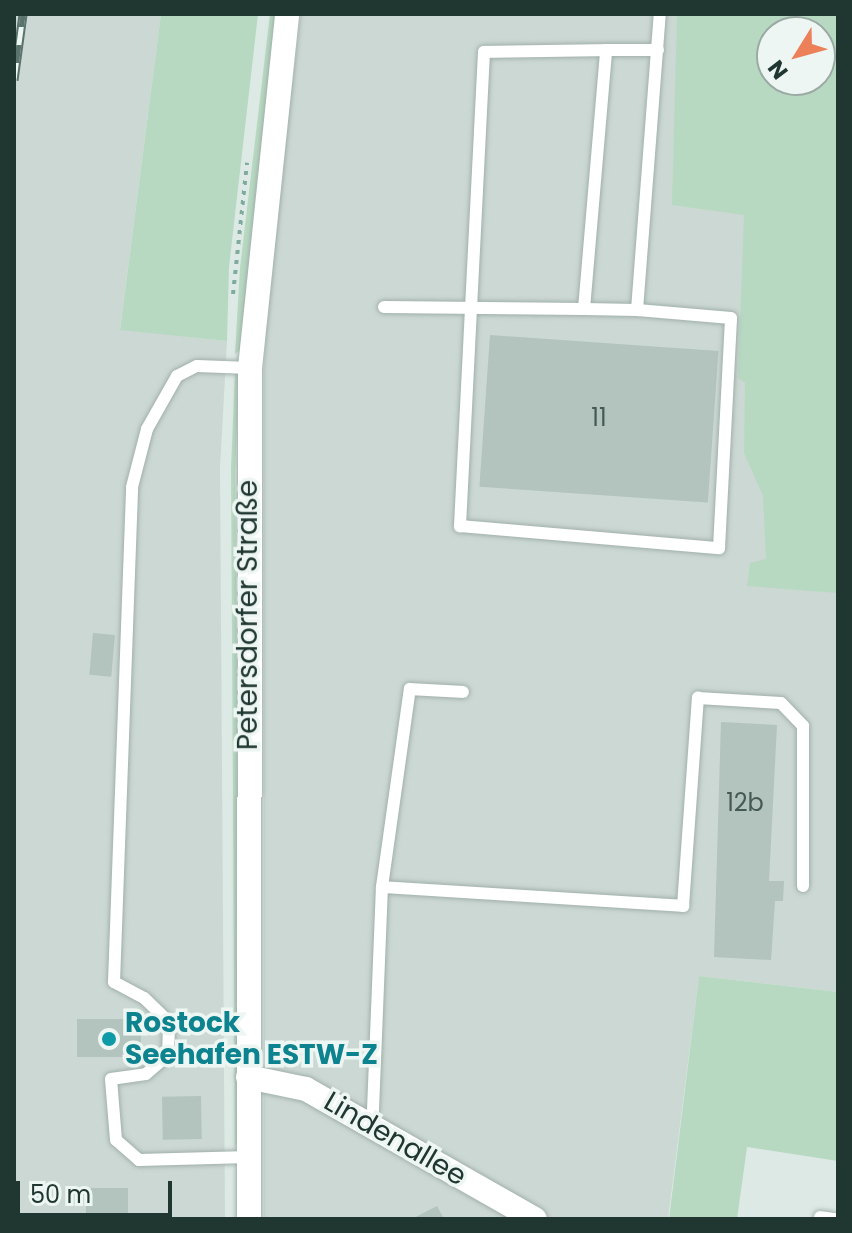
<!DOCTYPE html>
<html>
<head>
<meta charset="utf-8">
<style>
  body { margin:0 }
  #map { position:relative; width:852px; height:1233px; overflow:hidden; background:#dde9e4; font-family:Poppins,sans-serif }
  div>[style] { position:absolute }
  .built>* { inset:0; background:#ccd8d3 }
  .green>* { inset:0; background:#b7d9c1 }
  .building>* { inset:0; background:#b3c3bd; transform-origin:0 0 }
  .path>* { height:4px; margin-top:-2px; transform-origin:0; background:repeating-linear-gradient(90deg,#7fab9e 0 4px,transparent 0 10px) }
  .roads { filter:drop-shadow(0 0 2px #a1b0ab) drop-shadow(0 0 2px #a1b0ab) }
  .lane>* { height:12px; margin:-6px; padding:0 6px; transform-origin:6px; border-radius:6px; background:#fff }
  .street>* { height:24px; margin:-12px; padding:0 12px; transform-origin:12px; border-radius:12px; background:#fff }
  .rail>* { height:9px; margin-top:-4.5px; transform-origin:0; background:repeating-linear-gradient(90deg,#edf6f2 0 18px,#5a736d 0 36px); box-sizing:border-box; border-block:2px solid #5a736d }
  .dots>* { width:22px; height:22px; translate:-50% -50%; box-sizing:border-box; border:4px solid #edf6f2; border-radius:50% }
  span { translate:-50% -50%; white-space:nowrap; text-align:center; line-height:1.15; -webkit-text-stroke:7px #edf6f2; paint-order:stroke }
  .number-label { font-size:24px; color:#455a54 }
  .number-label span { -webkit-text-stroke-width:0 }
  .street-label { font-size:28px; color:#203731 }
  .culture-label { font-size:28px; color:#0d838f; font-weight:700 }
  .left { translate:0 -50%; text-align:left }
  .frame { position:absolute; inset:0; border:16px solid #203731; pointer-events:none }
  .north { position:absolute; left:756px; top:16px; width:80px; height:80px; box-sizing:border-box; background:#edf6f2; border:2px solid #9baaa5; border-radius:50%; rotate:233deg; font-size:22px; font-weight:700; line-height:32px; text-align:center; color:#203731 }
  .north::after { content:''; display:block; margin:auto; width:28px; height:36px; background:#eb8059; clip-path:polygon(50% 0,100% 100%,50% 72%,0 100%) }
  .scale { position:absolute; left:16px; top:1181px; width:156px; height:36px; box-sizing:border-box; border:4px solid #203731; border-top:0; padding-left:10px; font-size:24px; line-height:28px; white-space:nowrap; color:#203731; -webkit-text-stroke:6px #edf6f2; paint-order:stroke }
</style>
</head>
<body>
<div id="map">
  <div class="built">
    <i style="clip-path:polygon(14px 14px,161px 14px,120px 329px,227px 341px,220px 468px,225px 1219px,14px 1219px)"></i>
    <i style="clip-path:polygon(evenodd,301px 14px,838px 14px,838px 992px,699px 976px,668px 1219px,264px 1219px,264px 368px,270px 260px,301px 14px,772px 32px,820px 32px,820px 80px,772px 80px,772px 32px)"></i>
  </div>
  <div class="green">
    <i style="clip-path:polygon(161px 14px,258px 14px,229px 267px,227px 341px,120px 330px)"></i>
    <i style="clip-path:polygon(270px 14px,278px 14px,240px 350px,235px 354px,240px 268px)"></i>
    <i style="clip-path:polygon(evenodd,677px 14px,838px 14px,838px 593px,747px 586px,750px 563px,766px 559px,763px 496px,744px 453px,745px 383px,738px 378px,744px 215px,672px 205px,677px 14px,820px 32px,820px 80px,772px 80px,772px 32px,820px 32px)"></i>
    <i style="clip-path:polygon(235px 371px,239px 374px,235px 472px,241px 1136px,235px 1146px,231px 468px)"></i>
    <i style="clip-path:polygon(699px 976px,838px 992px,838px 1161px,747px 1147px,737px 1219px,669px 1219px)"></i>
  </div>
  <div class="building">
    <i style="left:490px;top:335px;width:229px;height:152px;rotate:4deg"></i>
    <i style="left:93px;top:633px;width:22px;height:42px;rotate:5deg"></i>
    <i style="clip-path:polygon(721px 722px,777px 725px,769px 881px,784px 881px,783px 901px,775px 901px,771px 960px,714px 957px)"></i>
    <i style="left:141px;top:1019px;width:38px;height:64px;rotate:90deg"></i>
    <i style="left:201px;top:1096px;width:43px;height:39px;rotate:89deg"></i>
    <i style="left:86px;top:1188px;width:42px;height:31px"></i>
    <i style="clip-path:polygon(437px 1206px,444px 1219px,412px 1219px)"></i>
  </div>
  <div class="path">
    <i style="left:233px;top:294px;width:132px;rotate:-83.9deg"></i>
  </div>
  <div class="roads">
    <div class="lane">
      <i style="left:606px;top:50px;width:122px;rotate:179.1deg"></i>
      <i style="left:484px;top:52px;width:475px;rotate:92.9deg"></i>
      <i style="left:460px;top:526px;width:260px;rotate:4.9deg"></i>
      <i style="left:719px;top:548px;width:230px;rotate:-87deg"></i>
      <i style="left:731px;top:318px;width:94px;rotate:-175.1deg"></i>
      <i style="left:637px;top:310px;width:297px;rotate:-85.6deg"></i>
      <i style="left:384px;top:307px;width:200px;rotate:0.6deg"></i>
      <i style="left:637px;top:310px;width:53px;rotate:-178.9deg"></i>
      <i style="left:584px;top:309px;width:260px;rotate:-85.1deg"></i>
      <i style="left:606px;top:50px;width:52px"></i>
      <i style="left:382px;top:887px;width:200px;rotate:-82deg"></i>
      <i style="left:410px;top:689px;width:53px;rotate:3.2deg"></i>
      <i style="left:367px;top:1124px;width:15px;rotate:-67deg"></i>
      <i style="left:373px;top:1110px;width:223px;rotate:-87.7deg"></i>
      <i style="left:382px;top:887px;width:302px;rotate:3.6deg"></i>
      <i style="left:683px;top:906px;width:209px;rotate:-85.9deg"></i>
      <i style="left:698px;top:698px;width:83px;rotate:3.4deg"></i>
      <i style="left:781px;top:703px;width:32px;rotate:46deg"></i>
      <i style="left:803px;top:726px;width:160px;rotate:90deg"></i>
      <i style="left:249px;top:1157px;width:110px;rotate:178.4deg"></i>
      <i style="left:139px;top:1160px;width:30px;rotate:-139deg"></i>
      <i style="left:116px;top:1140px;width:61px;rotate:-94.7deg"></i>
      <i style="left:111px;top:1079px;width:35px;rotate:-8deg"></i>
      <i style="left:146px;top:1074px;width:29px;rotate:-41deg"></i>
      <i style="left:168px;top:1055px;width:33px;rotate:-88deg"></i>
      <i style="left:169px;top:1022px;width:35px;rotate:-136deg"></i>
      <i style="left:144px;top:998px;width:34px;rotate:-152deg"></i>
      <i style="left:114px;top:982px;width:495px;rotate:-87.9deg"></i>
      <i style="left:132px;top:487px;width:60px;rotate:-75.5deg"></i>
      <i style="left:147px;top:429px;width:61px;rotate:-60.5deg"></i>
      <i style="left:177px;top:376px;width:22px;rotate:-27deg"></i>
      <i style="left:197px;top:366px;width:53px;rotate:2.2deg"></i>
      <i style="left:820px;top:1217px;width:15px;rotate:8deg"></i>
    </div>
    <div class="street">
      <i style="left:248px;top:1077px;width:59px;rotate:11.7deg"></i>
      <i style="left:306px;top:1089px;width:263px;rotate:29.6deg"></i>
      <i style="left:249px;top:1219px;width:851px;rotate:-89.93deg"></i>
      <i style="left:250px;top:368px;width:356px;rotate:-84deg"></i>
    </div>
  </div>
  <div class="rail">
    <i style="left:14px;top:80px;width:67px;rotate:-82.2deg"></i>
  </div>
  <div class="dots">
    <i style="left:109px;top:1039px;background:#0f9aa8"></i>
  </div>
  <div class="number-label">
    <span style="left:599px;top:418px">11</span>
    <span style="left:745px;top:803px">12b</span>
  </div>
  <div class="street-label">
    <span style="left:248px;top:615px;rotate:-90deg">Petersdorfer Straße</span>
    <span style="left:395px;top:1139px;rotate:30deg">Lindenallee</span>
  </div>
  <div class="culture-label">
    <span class="left" style="left:125px;top:1039px">Rostock<br>Seehafen ESTW-Z</span>
  </div>
  <div class="frame"></div>
  <div class="north">N</div>
  <div class="scale">50 m</div>
</div>
</body>
</html>
